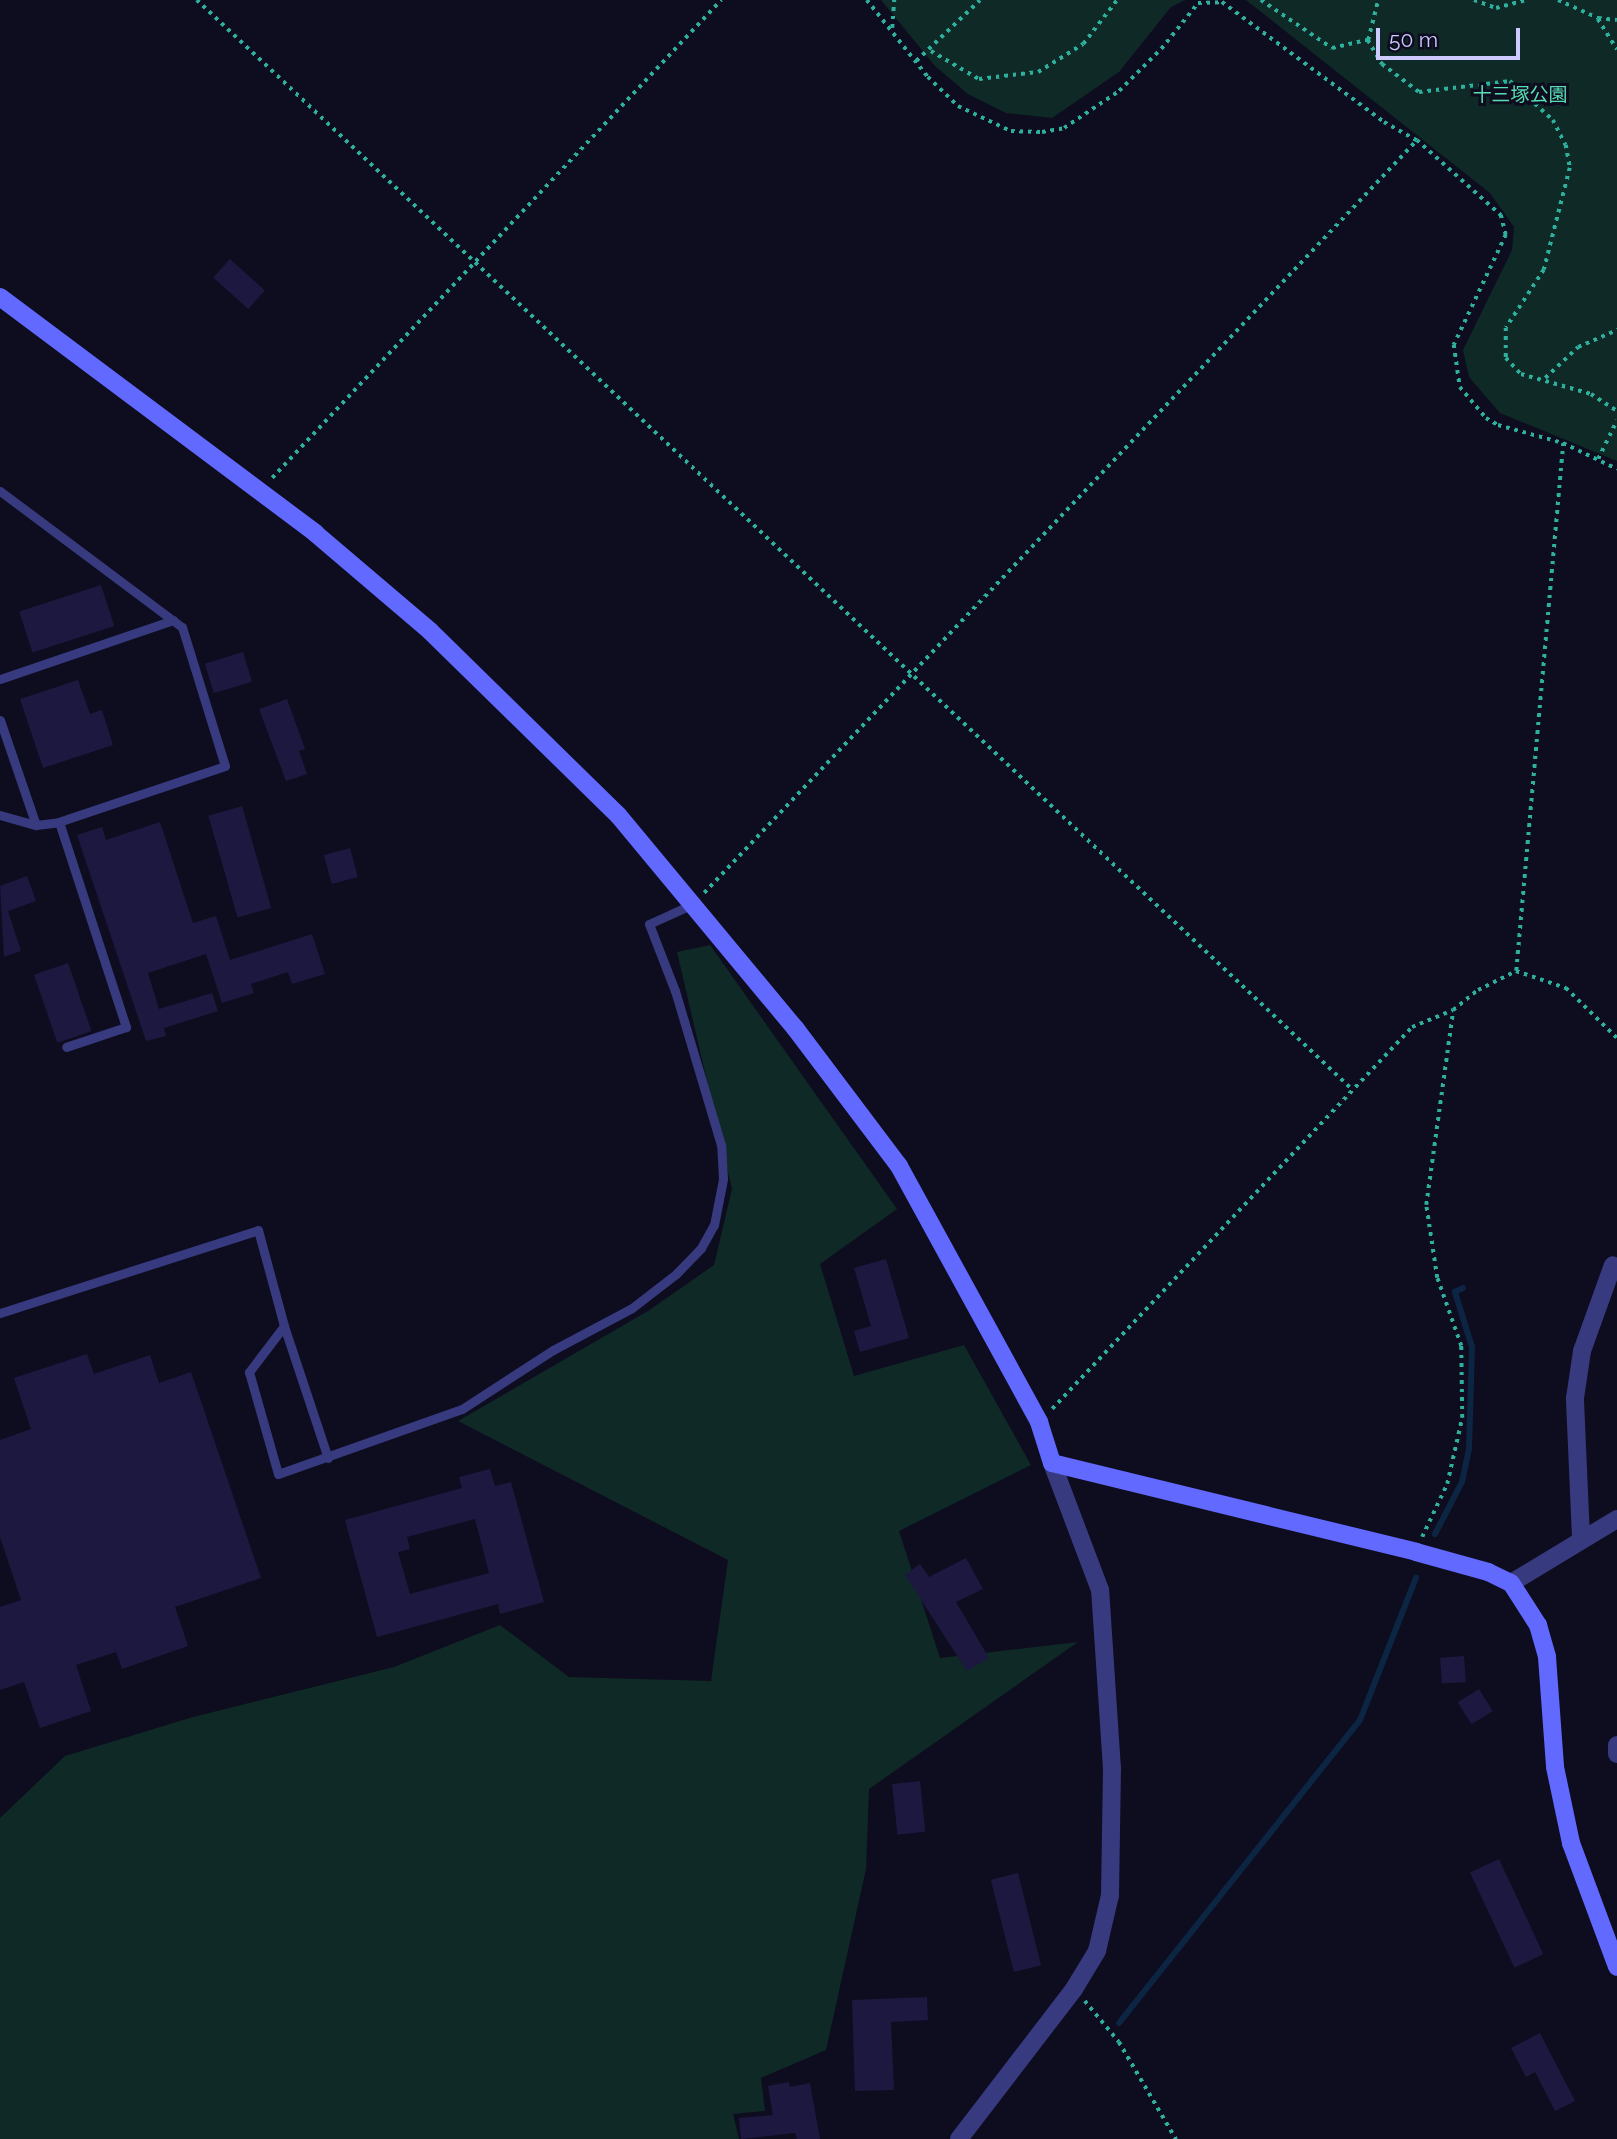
<!DOCTYPE html>
<html>
<head>
<meta charset="utf-8">
<style>
  body { margin:0 }
  #map { position:relative; width:1617px; height:2139px; overflow:hidden; background:#0e0c1f; font-family:Raleway,"Noto Sans JP",sans-serif }
  div>[style] { position:absolute }
  .green>* { inset:0; background:#0f2926 }
  .stream>* { height:6px; margin:-3px; padding:0 3px; transform-origin:3px; border-radius:3px; background:#0c2543 }
  .building>* { inset:0; background:#1d1840; transform-origin:0 0 }
  .path>* { height:3.5px; margin-top:-1.75px; transform-origin:0; background:repeating-linear-gradient(90deg,#2db09e 0 3.5px,transparent 0 8.5px) }
  .lane>* { height:9px; margin:-4.5px; padding:0 4.5px; transform-origin:4.5px; border-radius:4.5px; background:#373a7e }
  .street>* { height:18px; margin:-9px; padding:0 9px; transform-origin:9px; border-radius:9px; background:#373a7e }
  .secondary>* { height:18px; margin:-9px; padding:0 9px; transform-origin:9px; border-radius:9px; background:#6269ff }
  span { translate:-50% -50%; white-space:nowrap; text-align:center; line-height:1.15; -webkit-text-stroke:6px #0e0c1f; paint-order:stroke }
  .park-label { font-size:19px; color:#57deb2 }
  .scale { position:absolute; left:1376px; top:28px; width:144px; height:32px; box-sizing:border-box; border:4px solid #cccaff; border-top:0; padding-left:9px; font-size:21px; line-height:24px; white-space:nowrap; color:#cccaff; -webkit-text-stroke:5px #0e0c1f; paint-order:stroke }
</style>
</head>
<body>
<div id="map">
  <div class="green">
    <i style="clip-path:polygon(881px 0,1185px 0,1171px 7px,1119px 72px,1052px 118px,1006px 113px,968px 94px,935px 66px)"></i>
    <i style="clip-path:polygon(1246px 0,1617px 0,1617px 461px,1500px 413px,1469px 377px,1463px 350px,1512px 250px,1514px 227px,1490px 193px)"></i>
    <i style="clip-path:polygon(710px 945px,897px 1209px,820px 1264px,854px 1376px,964px 1345px,1031px 1465px,899px 1531px,940px 1658px,1078px 1642px,869px 1789px,866px 1869px,826px 2050px,761px 2078px,765px 2111px,733px 2114px,739px 2139px,0 2139px,0 1818px,65px 1756px,193px 1717px,394px 1667px,500px 1625px,569px 1677px,711px 1681px,728px 1560px,458px 1421px,648px 1311px,714px 1265px,732px 1189px,677px 952px)"></i>
  </div>
  <div class="stream">
    <i style="left:1435px;top:1534px;width:59px;rotate:-62.6deg"></i>
    <i style="left:1462px;top:1482px;width:34px;rotate:-78deg"></i>
    <i style="left:1469px;top:1449px;width:102px;rotate:-88.3deg"></i>
    <i style="left:1472px;top:1347px;width:58px;rotate:-107.2deg"></i>
    <i style="left:1455px;top:1292px;width:9px;rotate:-27deg"></i>
    <i style="left:1119px;top:2023px;width:387px;rotate:-51.5deg"></i>
    <i style="left:1360px;top:1720px;width:153px;rotate:-68.5deg"></i>
  </div>
  <div class="building">
    <i style="left:230px;top:259px;width:47px;height:25px;rotate:42deg"></i>
    <i style="left:101px;top:585px;width:43px;height:86px;rotate:72deg"></i>
    <i style="left:243px;top:652px;width:31px;height:40px;rotate:73deg"></i>
    <i style="clip-path:polygon(78px 680px,90px 714px,102px 710px,113px 745px,43px 768px,20px 699px)"></i>
    <i style="clip-path:polygon(287px 699px,305px 749px,299px 751px,307px 774px,286px 781px,259px 709px)"></i>
    <i style="left:242px;top:806px;width:106px;height:35px;rotate:74deg"></i>
    <i style="clip-path:polygon(160px 822px,193px 923px,216px 916px,230px 960px,312px 934px,325px 974px,292px 984px,288px 972px,251px 984px,254px 993px,222px 1003px,206px 954px,148px 973px,159px 1009px,212px 993px,218px 1011px,164px 1028px,166px 1036px,146px 1041px,77px 835px,102px 827px,106px 840px)"></i>
    <i style="left:350px;top:848px;width:30px;height:27px;rotate:75deg"></i>
    <i style="clip-path:polygon(27px 876px,36px 901px,8px 911px,21px 951px,4px 957px,0 886px)"></i>
    <i style="left:68px;top:963px;width:72px;height:36px;rotate:71deg"></i>
    <i style="clip-path:polygon(886px 1259px,909px 1338px,860px 1352px,854px 1331px,871px 1326px,854px 1268px)"></i>
    <i style="clip-path:polygon(87px 1354px,94px 1374px,150px 1355px,159px 1383px,191px 1372px,261px 1578px,175px 1607px,188px 1646px,122px 1669px,116px 1652px,76px 1665px,91px 1711px,40px 1728px,24px 1682px,0 1690px,0 1607px,21px 1600px,0 1537px,0 1440px,31px 1429px,14px 1378px)"></i>
    <i style="clip-path:polygon(evenodd,490px 1469px,495px 1486px,511px 1482px,544px 1602px,500px 1614px,498px 1604px,377px 1637px,345px 1520px,462px 1488px,459px 1477px,490px 1469px,475px 1519px,489px 1573px,410px 1594px,398px 1552px,410px 1549px,407px 1537px,475px 1519px)"></i>
    <i style="clip-path:polygon(966px 1558px,983px 1589px,956px 1602px,989px 1658px,967px 1671px,905px 1575px,920px 1564px,929px 1577px)"></i>
    <i style="left:1464px;top:1656px;width:26px;height:24px;rotate:86deg"></i>
    <i style="left:1479px;top:1689px;width:26px;height:25px;rotate:58deg"></i>
    <i style="left:920px;top:1781px;width:51px;height:28px;rotate:84deg"></i>
    <i style="left:1499px;top:1859px;width:105px;height:32px;rotate:65deg"></i>
    <i style="left:1018px;top:1873px;width:95px;height:28px;rotate:76deg"></i>
    <i style="clip-path:polygon(927px 1997px,928px 2020px,891px 2022px,894px 2090px,855px 2091px,852px 2000px)"></i>
    <i style="clip-path:polygon(1540px 2033px,1575px 2101px,1555px 2111px,1535px 2072px,1526px 2077px,1511px 2048px)"></i>
    <i style="clip-path:polygon(789px 2082px,790px 2087px,810px 2083px,820px 2139px,797px 2139px,795px 2133px,741px 2139px,739px 2118px,773px 2115px,768px 2086px)"></i>
  </div>
  <div class="path">
    <i style="left:197px;top:0;width:1589px;rotate:43.32deg"></i>
    <i style="left:867px;top:0;width:98px;rotate:51.6deg"></i>
    <i style="left:928px;top:77px;width:42px;rotate:44deg"></i>
    <i style="left:958px;top:106px;width:59px;rotate:25.3deg"></i>
    <i style="left:1011px;top:131px;width:31px;rotate:2deg"></i>
    <i style="left:1042px;top:132px;width:22px;rotate:-10deg"></i>
    <i style="left:1064px;top:128px;width:66px;rotate:-33.9deg"></i>
    <i style="left:1119px;top:91px;width:59px;rotate:-45deg"></i>
    <i style="left:1161px;top:49px;width:59px;rotate:-51.2deg"></i>
    <i style="left:1198px;top:3px;width:24px;rotate:-2deg"></i>
    <i style="left:1222px;top:2px;width:202px;rotate:36.5deg"></i>
    <i style="left:1384px;top:122px;width:38px;rotate:29deg"></i>
    <i style="left:1417px;top:140px;width:113px;rotate:41.8deg"></i>
    <i style="left:1501px;top:215px;width:21px;rotate:76deg"></i>
    <i style="left:1506px;top:235px;width:122px;rotate:115.3deg"></i>
    <i style="left:1454px;top:345px;width:42px;rotate:81.9deg"></i>
    <i style="left:1460px;top:387px;width:40px;rotate:50deg"></i>
    <i style="left:1486px;top:418px;width:14px;rotate:30deg"></i>
    <i style="left:1498px;top:425px;width:67px;rotate:15.5deg"></i>
    <i style="left:1563px;top:443px;width:60px;rotate:25.7deg"></i>
    <i style="left:1261px;top:0;width:86px;rotate:34.1deg"></i>
    <i style="left:1332px;top:48px;width:37px;rotate:-13deg"></i>
    <i style="left:1368px;top:40px;width:41px;rotate:-76deg"></i>
    <i style="left:1474px;top:0;width:23px;rotate:20deg"></i>
    <i style="left:1496px;top:8px;width:30px;rotate:-15deg"></i>
    <i style="left:1558px;top:0;width:44px;rotate:24.2deg"></i>
    <i style="left:1598px;top:18px;width:19px;rotate:6deg"></i>
    <i style="left:1598px;top:19px;width:36px;rotate:58deg"></i>
    <i style="left:892px;top:28px;width:28px;rotate:-86deg"></i>
    <i style="left:1368px;top:40px;width:28px;rotate:60deg"></i>
    <i style="left:1382px;top:64px;width:46px;rotate:37.1deg"></i>
    <i style="left:1419px;top:92px;width:92px;rotate:-6.9deg"></i>
    <i style="left:1510px;top:81px;width:58px;rotate:42.2deg"></i>
    <i style="left:1553px;top:120px;width:28px;rotate:63deg"></i>
    <i style="left:1566px;top:145px;width:23px;rotate:80deg"></i>
    <i style="left:1570px;top:168px;width:105px;rotate:104.3deg"></i>
    <i style="left:1544px;top:270px;width:69px;rotate:123.2deg"></i>
    <i style="left:1506px;top:328px;width:30px;rotate:90deg"></i>
    <i style="left:1506px;top:358px;width:22px;rotate:47deg"></i>
    <i style="left:1521px;top:374px;width:73px;rotate:15.9deg"></i>
    <i style="left:1591px;top:394px;width:31px;rotate:33deg"></i>
    <i style="left:931px;top:51px;width:56px;rotate:30.3deg"></i>
    <i style="left:979px;top:79px;width:59px;rotate:-6.8deg"></i>
    <i style="left:1038px;top:72px;width:53px;rotate:-31.9deg"></i>
    <i style="left:1083px;top:44px;width:56px;rotate:-52.3deg"></i>
    <i style="left:916px;top:61px;width:88px;rotate:-43.6deg"></i>
    <i style="left:1545px;top:378px;width:45px;rotate:-43.2deg"></i>
    <i style="left:1578px;top:347px;width:43px;rotate:-23.6deg"></i>
    <i style="left:1598px;top:459px;width:43px;rotate:-64deg"></i>
    <i style="left:272px;top:478px;width:656px;rotate:-46.79deg"></i>
    <i style="left:704px;top:893px;width:1037px;rotate:-46.56deg"></i>
    <i style="left:1516px;top:971px;width:53px;rotate:18.8deg"></i>
    <i style="left:1566px;top:988px;width:71px;rotate:44.4deg"></i>
    <i style="left:1052px;top:1409px;width:525px;rotate:-46.7deg"></i>
    <i style="left:1412px;top:1027px;width:44px;rotate:-22.5deg"></i>
    <i style="left:1453px;top:1010px;width:32px;rotate:-39deg"></i>
    <i style="left:1478px;top:990px;width:42px;rotate:-26.6deg"></i>
    <i style="left:1516px;top:971px;width:530px;rotate:-84.91deg"></i>
    <i style="left:1422px;top:1537px;width:59px;rotate:-64.7deg"></i>
    <i style="left:1447px;top:1484px;width:68px;rotate:-77.2deg"></i>
    <i style="left:1462px;top:1418px;width:72px;rotate:-90.8deg"></i>
    <i style="left:1461px;top:1346px;width:72px;rotate:-109.4deg"></i>
    <i style="left:1437px;top:1278px;width:74px;rotate:-98.6deg"></i>
    <i style="left:1426px;top:1205px;width:197px;rotate:-82.1deg"></i>
    <i style="left:1085px;top:2001px;width:53px;rotate:50.3deg"></i>
    <i style="left:1119px;top:2042px;width:113px;rotate:59.6deg"></i>
  </div>
  <div class="lane">
    <i style="left:0;top:491px;width:227px;rotate:36.8deg"></i>
    <i style="left:182px;top:627px;width:145px;rotate:72.8deg"></i>
    <i style="left:225px;top:766px;width:175px;rotate:161.4deg"></i>
    <i style="left:59px;top:822px;width:216px;rotate:71.9deg"></i>
    <i style="left:126px;top:1027px;width:63px;rotate:161.6deg"></i>
    <i style="left:0;top:679px;width:183px;rotate:-18.8deg"></i>
    <i style="left:0;top:720px;width:111px;rotate:71.1deg"></i>
    <i style="left:0;top:815px;width:37px;rotate:16deg"></i>
    <i style="left:36px;top:825px;width:23px;rotate:-7deg"></i>
    <i style="left:0;top:1313px;width:271px;rotate:-17.8deg"></i>
    <i style="left:258px;top:1230px;width:99px;rotate:74.8deg"></i>
    <i style="left:284px;top:1326px;width:58px;rotate:127.3deg"></i>
    <i style="left:249px;top:1372px;width:106px;rotate:74.1deg"></i>
    <i style="left:278px;top:1474px;width:195px;rotate:-19.5deg"></i>
    <i style="left:462px;top:1409px;width:108px;rotate:-33deg"></i>
    <i style="left:553px;top:1350px;width:89px;rotate:-28deg"></i>
    <i style="left:632px;top:1308px;width:56px;rotate:-37.7deg"></i>
    <i style="left:676px;top:1274px;width:36px;rotate:-46deg"></i>
    <i style="left:701px;top:1248px;width:26px;rotate:-61deg"></i>
    <i style="left:714px;top:1225px;width:47px;rotate:-78.9deg"></i>
    <i style="left:723px;top:1179px;width:34px;rotate:-93deg"></i>
    <i style="left:721px;top:1145px;width:161px;rotate:-106.6deg"></i>
    <i style="left:675px;top:991px;width:72px;rotate:-111.2deg"></i>
    <i style="left:649px;top:924px;width:48px;rotate:-24.4deg"></i>
    <i style="left:284px;top:1326px;width:139px;rotate:71.6deg"></i>
  </div>
  <div class="street">
    <i style="left:1581px;top:1538px;width:140px;rotate:-92.5deg"></i>
    <i style="left:1575px;top:1398px;width:48px;rotate:-81.5deg"></i>
    <i style="left:1582px;top:1351px;width:91px;rotate:-70.2deg"></i>
    <i style="left:1511px;top:1583px;width:124px;rotate:-31.1deg"></i>
    <i style="left:1617px;top:1745px;width:9px;rotate:90deg"></i>
    <i style="left:959px;top:2139px;width:189px;rotate:-52.5deg"></i>
    <i style="left:1074px;top:1989px;width:44px;rotate:-58.8deg"></i>
    <i style="left:1097px;top:1951px;width:57px;rotate:-76.9deg"></i>
    <i style="left:1110px;top:1895px;width:126px;rotate:-89.1deg"></i>
    <i style="left:1112px;top:1769px;width:179px;rotate:-93.8deg"></i>
    <i style="left:1100px;top:1590px;width:136px;rotate:-110.7deg"></i>
  </div>
  <div class="secondary">
    <i style="left:0;top:297px;width:394px;rotate:36.8deg"></i>
    <i style="left:315px;top:533px;width:151px;rotate:40.4deg"></i>
    <i style="left:430px;top:631px;width:263px;rotate:44.4deg"></i>
    <i style="left:618px;top:815px;width:277px;rotate:50.3deg"></i>
    <i style="left:795px;top:1028px;width:173px;rotate:53deg"></i>
    <i style="left:899px;top:1166px;width:292px;rotate:61.3deg"></i>
    <i style="left:1039px;top:1422px;width:43px;rotate:72.4deg"></i>
    <i style="left:1052px;top:1463px;width:375px;rotate:13.7deg"></i>
    <i style="left:1416px;top:1552px;width:75px;rotate:15.5deg"></i>
    <i style="left:1488px;top:1572px;width:25px;rotate:26deg"></i>
    <i style="left:1511px;top:1583px;width:50px;rotate:57.3deg"></i>
    <i style="left:1538px;top:1625px;width:33px;rotate:74deg"></i>
    <i style="left:1547px;top:1657px;width:110px;rotate:85.8deg"></i>
    <i style="left:1555px;top:1767px;width:78px;rotate:78.1deg"></i>
    <i style="left:1571px;top:1843px;width:132px;rotate:69.6deg"></i>
  </div>
  <div class="park-label">
    <span style="left:1520px;top:95px">十三塚公園</span>
  </div>
  <div class="scale">50 m</div>
</div>
</body>
</html>
